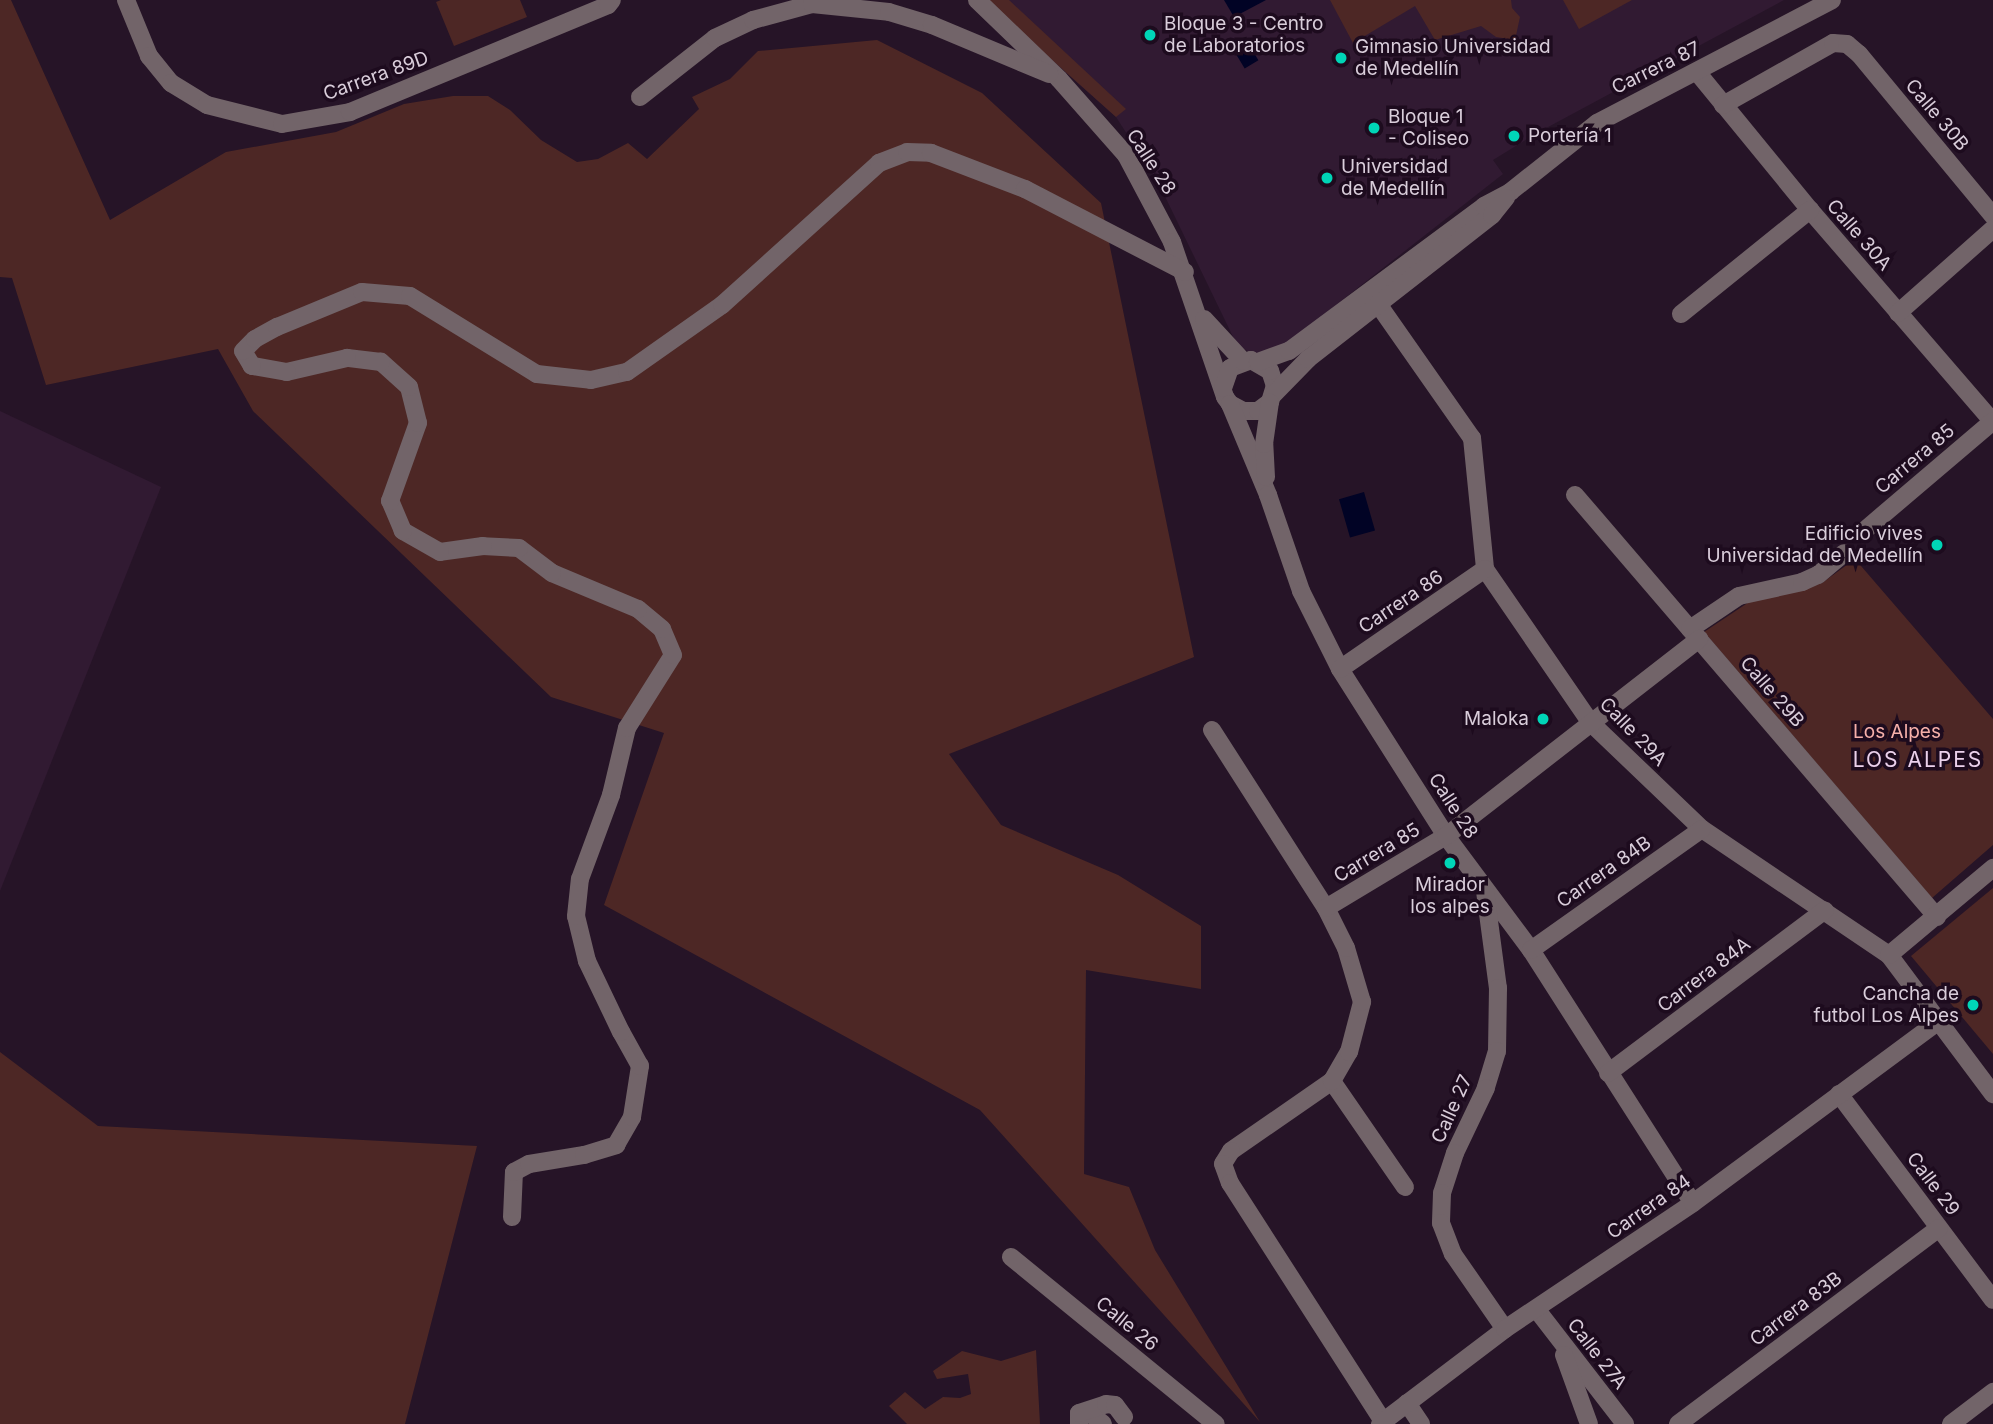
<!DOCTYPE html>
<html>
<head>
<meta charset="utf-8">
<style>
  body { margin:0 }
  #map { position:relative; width:1993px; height:1424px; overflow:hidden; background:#261427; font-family:Inter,sans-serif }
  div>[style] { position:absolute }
  .built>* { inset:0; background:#311a32 }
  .green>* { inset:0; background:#4d2725 }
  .water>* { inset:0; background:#010325; transform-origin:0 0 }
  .minor>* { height:18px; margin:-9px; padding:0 9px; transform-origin:9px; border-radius:9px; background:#726469 }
  .dots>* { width:19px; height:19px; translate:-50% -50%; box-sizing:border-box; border:4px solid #1d0b1e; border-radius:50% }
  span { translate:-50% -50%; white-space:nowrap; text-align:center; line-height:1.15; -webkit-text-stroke:7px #1d0b1e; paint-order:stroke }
  .poi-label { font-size:19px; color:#d9cdda }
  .left { translate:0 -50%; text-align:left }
  .right { translate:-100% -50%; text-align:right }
  .street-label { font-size:19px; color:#d9cdda }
  .park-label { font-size:19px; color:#f6b0aa }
  .neighbourhood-label { font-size:21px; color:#ebd1eb; letter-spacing:2px }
</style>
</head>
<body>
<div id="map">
  <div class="built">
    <i style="clip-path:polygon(985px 0,1784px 0,1537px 133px,1493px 160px,1503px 174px,1285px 345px,1258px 357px,1237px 345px,1158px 182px,1116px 117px)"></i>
    <i style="clip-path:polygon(0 411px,161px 487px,0 891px)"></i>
  </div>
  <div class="green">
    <i style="clip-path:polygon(0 0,11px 0,110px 220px,226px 152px,336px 132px,404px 104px,453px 96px,488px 96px,510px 110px,541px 140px,577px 162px,598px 159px,628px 143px,647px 159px,699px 109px,692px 97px,730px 79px,758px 51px,877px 40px,982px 93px,1101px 203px,1194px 657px,949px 754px,1001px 825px,1118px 875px,1201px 926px,1201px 989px,1086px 970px,1084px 1174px,1129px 1187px,1155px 1250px,1260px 1422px,980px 1110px,604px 905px,664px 733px,551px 697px,253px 411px,218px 349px,46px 385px,12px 278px,0 277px)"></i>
    <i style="clip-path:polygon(441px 0,520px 0,527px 17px,454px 46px,436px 2px)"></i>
    <i style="clip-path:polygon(985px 0,1009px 0,1126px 109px,1116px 117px)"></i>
    <i style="clip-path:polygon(1330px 0,1511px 0,1512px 8px,1520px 17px,1515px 40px,1496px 37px,1481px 26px,1435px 40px,1415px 6px,1353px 43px)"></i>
    <i style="clip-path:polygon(1563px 0,1632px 0,1579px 29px)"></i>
    <i style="clip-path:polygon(1855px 559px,1993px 719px,1993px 845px,1932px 898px,1704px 632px,1749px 602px,1822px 583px)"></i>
    <i style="clip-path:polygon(1993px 888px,1993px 1054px,1911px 956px)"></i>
    <i style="clip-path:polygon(0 1052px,98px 1126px,477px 1146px,405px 1424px,0 1424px)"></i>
    <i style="clip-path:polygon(1036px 1350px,1040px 1424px,907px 1424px,889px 1406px,905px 1392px,925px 1409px,943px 1397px,960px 1398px,971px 1394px,968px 1374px,937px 1379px,933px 1371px,962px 1351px,1001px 1361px)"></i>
  </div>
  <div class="water">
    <i style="clip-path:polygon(1224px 0,1266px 0,1234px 17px)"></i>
    <i style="left:1245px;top:38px;width:26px;height:16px;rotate:59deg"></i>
    <i style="left:1364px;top:492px;width:40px;height:26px;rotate:74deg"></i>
  </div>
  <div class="minor">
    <i style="left:126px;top:0;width:61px;rotate:67.7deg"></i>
    <i style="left:149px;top:56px;width:35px;rotate:51deg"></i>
    <i style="left:171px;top:83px;width:42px;rotate:31.4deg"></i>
    <i style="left:207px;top:105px;width:77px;rotate:14.2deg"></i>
    <i style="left:282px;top:124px;width:69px;rotate:-10deg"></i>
    <i style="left:350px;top:112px;width:279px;rotate:-22.5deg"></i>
    <i style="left:608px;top:5px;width:6px;rotate:-51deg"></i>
    <i style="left:977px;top:0;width:114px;rotate:43.9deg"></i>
    <i style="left:1059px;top:79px;width:101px;rotate:48.6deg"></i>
    <i style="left:1126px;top:155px;width:98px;rotate:62.1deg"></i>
    <i style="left:1172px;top:242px;width:164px;rotate:71.1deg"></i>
    <i style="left:1225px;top:397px;width:9px;rotate:54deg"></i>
    <i style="left:1230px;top:404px;width:15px;rotate:28deg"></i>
    <i style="left:1243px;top:411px;width:15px"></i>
    <i style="left:1258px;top:411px;width:15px;rotate:-37deg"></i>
    <i style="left:1270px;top:402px;width:17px;rotate:-73deg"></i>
    <i style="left:1275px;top:386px;width:16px;rotate:-108deg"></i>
    <i style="left:1270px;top:371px;width:22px;rotate:-150deg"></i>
    <i style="left:1251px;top:360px;width:22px;rotate:159deg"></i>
    <i style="left:1230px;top:368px;width:21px;rotate:109deg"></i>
    <i style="left:1697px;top:72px;width:178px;rotate:50.7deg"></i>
    <i style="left:1810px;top:210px;width:280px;rotate:49.2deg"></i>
    <i style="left:640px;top:97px;width:95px;rotate:-38.2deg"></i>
    <i style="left:715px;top:38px;width:42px;rotate:-25.3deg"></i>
    <i style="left:753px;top:20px;width:61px;rotate:-15.2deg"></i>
    <i style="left:812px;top:4px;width:77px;rotate:5.9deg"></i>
    <i style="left:889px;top:12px;width:45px;rotate:16.8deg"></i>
    <i style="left:932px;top:25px;width:127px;rotate:22.7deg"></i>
    <i style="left:1723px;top:105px;width:126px;rotate:-29.4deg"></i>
    <i style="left:1833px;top:43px;width:14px;rotate:4deg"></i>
    <i style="left:1847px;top:44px;width:16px;rotate:40deg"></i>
    <i style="left:1859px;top:54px;width:210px;rotate:50.4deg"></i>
    <i style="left:1378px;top:304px;width:164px;rotate:55deg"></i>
    <i style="left:1472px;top:438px;width:132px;rotate:84.3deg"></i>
    <i style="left:1485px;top:569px;width:187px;rotate:55.5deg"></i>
    <i style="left:1591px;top:723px;width:153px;rotate:43.7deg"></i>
    <i style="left:1702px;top:829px;width:225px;rotate:34deg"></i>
    <i style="left:1889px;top:955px;width:174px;rotate:53.2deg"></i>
    <i style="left:1898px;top:313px;width:127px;rotate:-41.5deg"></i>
    <i style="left:1681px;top:314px;width:166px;rotate:-38.9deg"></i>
    <i style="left:1204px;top:319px;width:57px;rotate:47.1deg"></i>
    <i style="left:1258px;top:362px;width:33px;rotate:-20deg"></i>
    <i style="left:1289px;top:351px;width:243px;rotate:-36.6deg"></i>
    <i style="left:1484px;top:206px;width:30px;rotate:-28deg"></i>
    <i style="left:1510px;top:192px;width:111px;rotate:-38.4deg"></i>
    <i style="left:1597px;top:123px;width:265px;rotate:-27.6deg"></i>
    <i style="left:1274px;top:394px;width:49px;rotate:-45.8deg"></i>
    <i style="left:1308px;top:359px;width:234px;rotate:-38deg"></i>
    <i style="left:1492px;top:215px;width:22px;rotate:-51deg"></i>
    <i style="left:1230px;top:404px;width:99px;rotate:67.3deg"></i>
    <i style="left:1268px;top:495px;width:102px;rotate:71deg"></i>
    <i style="left:1301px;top:591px;width:87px;rotate:63.4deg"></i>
    <i style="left:1340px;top:669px;width:198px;rotate:57.6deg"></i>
    <i style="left:1446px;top:836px;width:142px;rotate:53.3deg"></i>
    <i style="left:1531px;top:950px;width:300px;rotate:57.4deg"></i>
    <i style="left:1266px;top:477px;width:33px;rotate:-93deg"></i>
    <i style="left:1264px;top:444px;width:42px;rotate:-81.9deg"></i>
    <i style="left:1575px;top:495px;width:556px;rotate:49.38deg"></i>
    <i style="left:1865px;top:530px;width:168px;rotate:-40.4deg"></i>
    <i style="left:1690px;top:629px;width:59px;rotate:-34deg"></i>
    <i style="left:1739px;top:596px;width:65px;rotate:-12.5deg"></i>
    <i style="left:1802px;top:582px;width:17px;rotate:-24deg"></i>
    <i style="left:1818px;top:575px;width:34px;rotate:-40deg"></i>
    <i style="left:1340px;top:669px;width:176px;rotate:-34.6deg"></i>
    <i style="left:1212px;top:730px;width:211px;rotate:57.4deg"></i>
    <i style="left:1485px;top:891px;width:98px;rotate:82.4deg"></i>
    <i style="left:1498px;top:988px;width:63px;rotate:90.9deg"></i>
    <i style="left:1497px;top:1051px;width:39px;rotate:107deg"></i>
    <i style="left:1486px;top:1088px;width:72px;rotate:115.5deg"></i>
    <i style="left:1455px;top:1153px;width:42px;rotate:108deg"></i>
    <i style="left:1442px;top:1193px;width:30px;rotate:92deg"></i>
    <i style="left:1441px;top:1223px;width:33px;rotate:69deg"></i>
    <i style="left:1453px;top:1254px;width:91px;rotate:55.3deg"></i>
    <i style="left:1531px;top:950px;width:209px;rotate:-35.3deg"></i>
    <i style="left:1889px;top:955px;width:136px;rotate:-39.9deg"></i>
    <i style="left:1608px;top:1073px;width:271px;rotate:-36.9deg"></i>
    <i style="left:1332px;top:1081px;width:123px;rotate:145.3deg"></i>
    <i style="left:1231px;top:1151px;width:15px;rotate:122deg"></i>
    <i style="left:1223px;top:1164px;width:20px;rotate:70deg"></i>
    <i style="left:1230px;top:1183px;width:283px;rotate:57.3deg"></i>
    <i style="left:1839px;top:1094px;width:257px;rotate:53.2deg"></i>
    <i style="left:1405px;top:1187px;width:129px;rotate:-124.6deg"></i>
    <i style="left:1332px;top:1081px;width:34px;rotate:-60deg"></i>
    <i style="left:1349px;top:1052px;width:52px;rotate:-75.4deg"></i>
    <i style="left:1362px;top:1002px;width:56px;rotate:-106.5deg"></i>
    <i style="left:1346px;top:948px;width:45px;rotate:-116.6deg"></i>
    <i style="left:1326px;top:908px;width:140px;rotate:-31deg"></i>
    <i style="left:1446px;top:836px;width:321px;rotate:-37.9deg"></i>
    <i style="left:512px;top:1217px;width:45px;rotate:-87.5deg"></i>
    <i style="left:514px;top:1172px;width:17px;rotate:-28deg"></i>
    <i style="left:529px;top:1164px;width:56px;rotate:-9.3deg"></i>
    <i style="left:584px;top:1155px;width:34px;rotate:-17deg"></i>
    <i style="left:616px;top:1145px;width:32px;rotate:-60deg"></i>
    <i style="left:632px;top:1117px;width:52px;rotate:-81.1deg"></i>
    <i style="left:640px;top:1066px;width:39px;rotate:-119deg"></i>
    <i style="left:621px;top:1032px;width:79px;rotate:-115.6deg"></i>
    <i style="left:587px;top:961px;width:46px;rotate:-103.7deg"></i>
    <i style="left:576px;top:916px;width:37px;rotate:-84deg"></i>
    <i style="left:580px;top:879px;width:90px;rotate:-69.7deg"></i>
    <i style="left:611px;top:795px;width:69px;rotate:-76.6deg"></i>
    <i style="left:627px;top:728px;width:86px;rotate:-57.8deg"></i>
    <i style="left:673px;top:655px;width:28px;rotate:-113deg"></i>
    <i style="left:662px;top:629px;width:31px;rotate:-140deg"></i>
    <i style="left:638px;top:609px;width:93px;rotate:-157.3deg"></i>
    <i style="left:552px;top:573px;width:41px;rotate:-142.9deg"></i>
    <i style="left:519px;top:548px;width:36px;rotate:-177deg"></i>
    <i style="left:483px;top:546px;width:43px;rotate:172.1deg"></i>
    <i style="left:440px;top:552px;width:43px;rotate:-150.4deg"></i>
    <i style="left:403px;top:531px;width:33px;rotate:-113deg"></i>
    <i style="left:390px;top:501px;width:83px;rotate:-70.3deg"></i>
    <i style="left:418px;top:423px;width:37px;rotate:-104deg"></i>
    <i style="left:409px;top:387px;width:38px;rotate:-138deg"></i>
    <i style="left:381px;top:362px;width:34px;rotate:-173deg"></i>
    <i style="left:347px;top:358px;width:62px;rotate:166.9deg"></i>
    <i style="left:287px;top:372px;width:36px;rotate:-170deg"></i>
    <i style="left:252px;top:366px;width:17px;rotate:-121deg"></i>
    <i style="left:243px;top:351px;width:17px;rotate:-45deg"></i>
    <i style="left:255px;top:339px;width:25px;rotate:-29deg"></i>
    <i style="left:277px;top:327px;width:92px;rotate:-22.4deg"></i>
    <i style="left:362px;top:292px;width:48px;rotate:4.8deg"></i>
    <i style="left:410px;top:296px;width:149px;rotate:31.6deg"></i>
    <i style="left:537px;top:374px;width:54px;rotate:6.3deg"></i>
    <i style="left:591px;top:380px;width:37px;rotate:-13deg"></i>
    <i style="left:627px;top:372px;width:116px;rotate:-35.2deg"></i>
    <i style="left:722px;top:305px;width:212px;rotate:-42.1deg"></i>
    <i style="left:879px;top:163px;width:30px;rotate:-21deg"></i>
    <i style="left:907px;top:152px;width:24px;rotate:2deg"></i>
    <i style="left:931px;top:153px;width:101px;rotate:21deg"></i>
    <i style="left:1025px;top:189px;width:180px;rotate:27.4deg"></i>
    <i style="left:1011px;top:1257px;width:264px;rotate:39.2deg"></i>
    <i style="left:1537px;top:1310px;width:144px;rotate:52.3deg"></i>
    <i style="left:1564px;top:1355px;width:73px;rotate:70.1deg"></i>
    <i style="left:1407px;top:1403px;width:25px;rotate:56deg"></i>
    <i style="left:1091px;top:1410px;width:5px;rotate:79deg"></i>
    <i style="left:1092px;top:1415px;width:14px;rotate:39deg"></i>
    <i style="left:1079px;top:1424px;width:11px;rotate:-90deg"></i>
    <i style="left:1079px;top:1413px;width:28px;rotate:-18deg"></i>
    <i style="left:1106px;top:1404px;width:9px;rotate:6deg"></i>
    <i style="left:1115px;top:1405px;width:15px;rotate:53deg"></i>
    <i style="left:1380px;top:1424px;width:157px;rotate:-37.2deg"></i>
    <i style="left:1505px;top:1329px;width:226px;rotate:-33.8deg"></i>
    <i style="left:1693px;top:1203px;width:307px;rotate:-36.5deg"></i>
    <i style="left:1678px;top:1424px;width:326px;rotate:-36.9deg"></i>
    <i style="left:1951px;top:1424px;width:53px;rotate:-37.3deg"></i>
  </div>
  <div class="dots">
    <i style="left:1150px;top:35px;background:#00d5b7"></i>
    <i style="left:1341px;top:58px;background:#00d5b7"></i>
    <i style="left:1374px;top:128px;background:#00d5b7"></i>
    <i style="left:1514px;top:136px;background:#00d5b7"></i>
    <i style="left:1327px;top:178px;background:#00d5b7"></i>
    <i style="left:1937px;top:545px;background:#00d5b7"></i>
    <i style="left:1543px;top:719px;background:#00d5b7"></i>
    <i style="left:1450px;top:863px;background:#00d5b7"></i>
    <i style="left:1973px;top:1005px;background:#00d5b7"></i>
  </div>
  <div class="poi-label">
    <span class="left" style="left:1164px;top:35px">Bloque 3 - Centro<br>de Laboratorios</span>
    <span class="left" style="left:1355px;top:58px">Gimnasio Universidad<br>de Medellín</span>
    <span class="left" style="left:1388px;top:128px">Bloque 1<br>- Coliseo</span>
    <span class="left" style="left:1528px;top:136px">Portería 1</span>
    <span class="left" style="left:1341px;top:178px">Universidad<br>de Medellín</span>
    <span class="right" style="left:1923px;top:545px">Edificio vives<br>Universidad de Medellín</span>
    <span class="right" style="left:1529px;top:719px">Maloka</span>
    <span style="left:1450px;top:896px">Mirador<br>los alpes</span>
    <span class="right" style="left:1959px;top:1005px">Cancha de<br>futbol Los Alpes</span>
  </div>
  <div class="street-label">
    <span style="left:1656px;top:68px;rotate:-26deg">Carrera 87</span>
    <span style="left:376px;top:76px;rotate:-20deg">Carrera 89D</span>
    <span style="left:1937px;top:115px;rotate:50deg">Calle 30B</span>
    <span style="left:1151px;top:162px;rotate:57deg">Calle 28</span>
    <span style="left:1859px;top:235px;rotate:49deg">Calle 30A</span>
    <span style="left:1915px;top:459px;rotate:-40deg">Carrera 85</span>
    <span style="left:1401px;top:602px;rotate:-34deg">Carrera 86</span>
    <span style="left:1772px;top:692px;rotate:49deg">Calle 29B</span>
    <span style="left:1633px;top:732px;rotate:46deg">Calle 29A</span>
    <span style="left:1453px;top:806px;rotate:57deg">Calle 28</span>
    <span style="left:1377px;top:853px;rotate:-31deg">Carrera 85</span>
    <span style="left:1604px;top:872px;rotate:-35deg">Carrera 84B</span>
    <span style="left:1704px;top:975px;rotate:-37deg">Carrera 84A</span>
    <span style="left:1452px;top:1109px;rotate:-66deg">Calle 27</span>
    <span style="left:1933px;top:1184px;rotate:53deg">Calle 29</span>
    <span style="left:1649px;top:1207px;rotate:-35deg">Carrera 84</span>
    <span style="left:1796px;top:1309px;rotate:-37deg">Carrera 83B</span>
    <span style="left:1127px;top:1324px;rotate:39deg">Calle 26</span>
    <span style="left:1597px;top:1354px;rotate:52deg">Calle 27A</span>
  </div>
  <div class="park-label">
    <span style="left:1897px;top:732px">Los Alpes</span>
  </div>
  <div class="neighbourhood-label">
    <span style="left:1918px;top:760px">LOS ALPES</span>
  </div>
</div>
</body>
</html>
